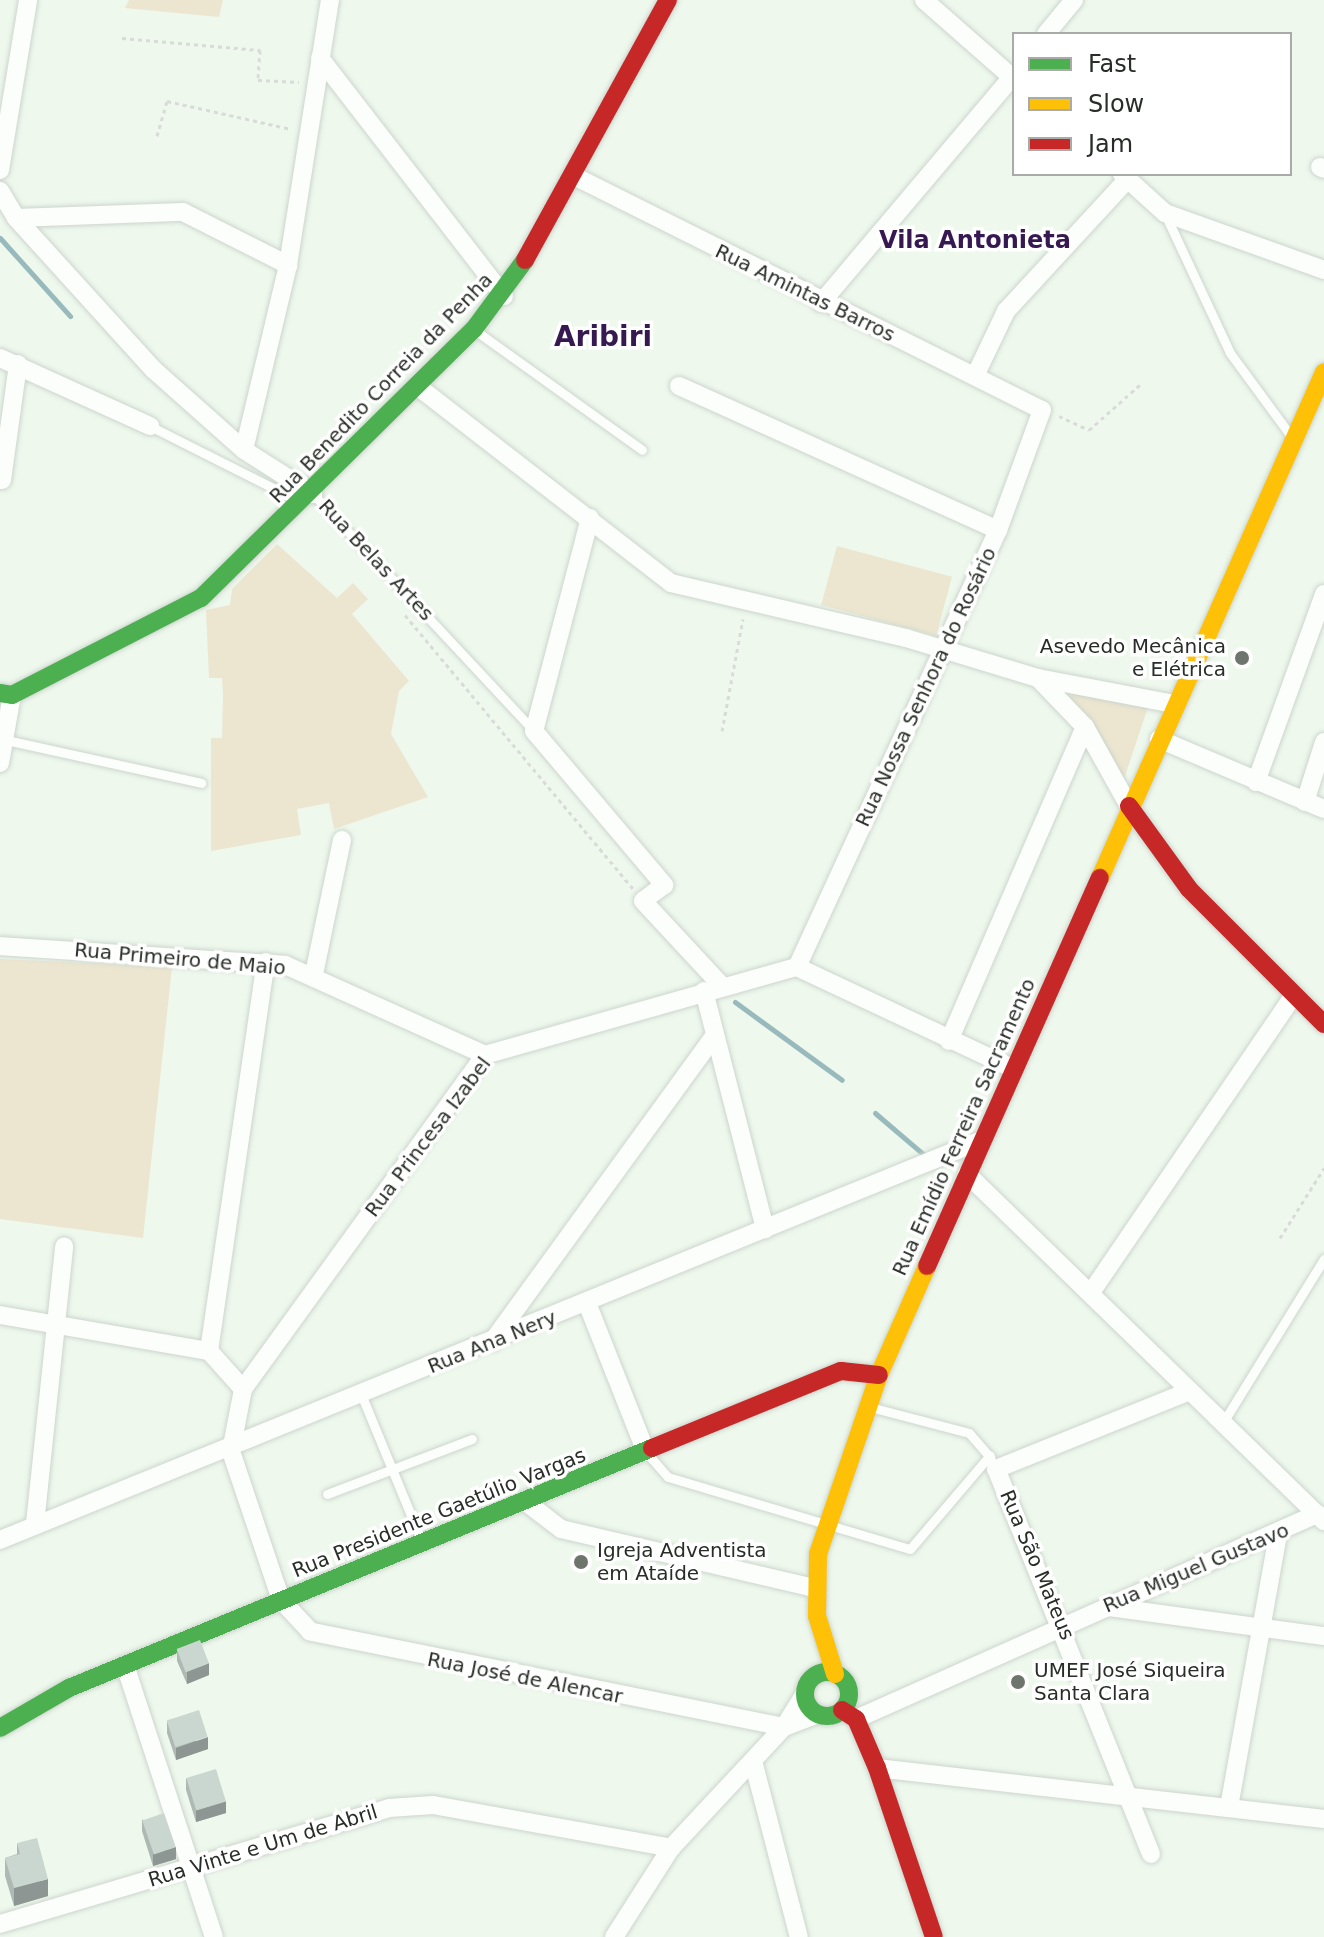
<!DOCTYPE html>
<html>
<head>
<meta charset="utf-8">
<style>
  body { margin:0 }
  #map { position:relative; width:1324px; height:1937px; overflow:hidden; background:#eef8ed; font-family:"DejaVu Sans",sans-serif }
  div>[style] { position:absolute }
  .green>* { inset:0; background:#ece6d0; transform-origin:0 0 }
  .stream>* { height:5px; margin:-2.5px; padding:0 2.5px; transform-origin:2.5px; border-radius:2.5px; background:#99babc }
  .path>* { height:3px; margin-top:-1.5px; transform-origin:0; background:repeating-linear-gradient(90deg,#d9dbd9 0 4px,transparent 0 8px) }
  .roads { filter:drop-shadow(0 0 2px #cdd5cd) drop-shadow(0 0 2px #cdd5cd) }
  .lane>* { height:9px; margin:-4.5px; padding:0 4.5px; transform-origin:4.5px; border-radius:4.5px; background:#fcfefc }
  .street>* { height:18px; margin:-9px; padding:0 9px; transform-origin:9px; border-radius:9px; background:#fcfefc }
  .fast>* { height:18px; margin:-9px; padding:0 9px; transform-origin:9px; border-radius:9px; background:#4caf50 }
  .fast>.ring { margin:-9px; padding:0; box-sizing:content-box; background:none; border:18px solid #4caf50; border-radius:50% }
  .slow>* { height:18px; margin:-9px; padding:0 9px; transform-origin:9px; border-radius:9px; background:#ffc107 }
  .jam>* { height:18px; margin:-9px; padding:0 9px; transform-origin:9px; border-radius:9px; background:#c62828 }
  .wall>* { inset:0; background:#aeb9b3 }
  .shaded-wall>* { inset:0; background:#8d9692 }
  .building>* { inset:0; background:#cad7d0; transform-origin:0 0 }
  .dots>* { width:22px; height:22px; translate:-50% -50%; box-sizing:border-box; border:4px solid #fff; border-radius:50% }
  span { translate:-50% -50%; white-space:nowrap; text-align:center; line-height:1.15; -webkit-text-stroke:7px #fff; paint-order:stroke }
  .street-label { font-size:20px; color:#282e27 }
  .poi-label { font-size:20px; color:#282e27 }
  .right { translate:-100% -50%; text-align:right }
  .left { translate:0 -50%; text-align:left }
  .quarter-label { font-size:24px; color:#371951; font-weight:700 }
  .district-label { font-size:28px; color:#371951; font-weight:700 }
  .legend { position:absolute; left:1012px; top:32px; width:280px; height:144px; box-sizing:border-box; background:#fff; border:2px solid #a9aba9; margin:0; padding:10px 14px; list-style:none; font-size:24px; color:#282e27 }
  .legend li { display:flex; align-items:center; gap:16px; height:40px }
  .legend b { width:40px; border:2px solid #a9aba9 }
</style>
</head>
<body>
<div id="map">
  <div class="green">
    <i style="clip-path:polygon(129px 0,223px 0,219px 17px,125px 8px)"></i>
    <i style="clip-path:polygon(277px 544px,337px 598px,353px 583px,368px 599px,352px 614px,409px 681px,399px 691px,391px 734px,428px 797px,334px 829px,329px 803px,297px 809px,301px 835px,211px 851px,211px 738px,222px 738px,223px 695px,222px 678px,209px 678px,206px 610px,230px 605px,232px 589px)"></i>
    <i style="left:837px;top:546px;width:119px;height:61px;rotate:15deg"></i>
    <i style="clip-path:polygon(1077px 688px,1149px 704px,1123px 782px,1068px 700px)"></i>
    <i style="clip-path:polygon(0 959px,172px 967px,143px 1238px,0 1219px)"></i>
  </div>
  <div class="stream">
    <i style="left:0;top:238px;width:105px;rotate:48.1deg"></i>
    <i style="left:735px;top:1002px;width:132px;rotate:36.1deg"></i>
    <i style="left:875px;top:1113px;width:63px;rotate:40.5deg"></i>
  </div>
  <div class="path">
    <i style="left:122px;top:38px;width:139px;rotate:5deg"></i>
    <i style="left:260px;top:50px;width:30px;rotate:94deg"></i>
    <i style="left:258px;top:80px;width:41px;rotate:2.8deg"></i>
    <i style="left:157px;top:136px;width:36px;rotate:-74deg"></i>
    <i style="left:167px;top:101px;width:127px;rotate:12.7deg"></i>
    <i style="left:1059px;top:416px;width:33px;rotate:25deg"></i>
    <i style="left:1089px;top:430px;width:72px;rotate:-41.6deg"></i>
    <i style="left:405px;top:615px;width:356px;rotate:50.2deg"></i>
    <i style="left:722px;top:731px;width:114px;rotate:-79.4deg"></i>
    <i style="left:1280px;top:1238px;width:83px;rotate:-57.8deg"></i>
  </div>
  <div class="roads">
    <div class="lane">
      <i style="left:1165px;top:214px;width:153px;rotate:64.9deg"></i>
      <i style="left:1230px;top:353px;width:103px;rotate:53.7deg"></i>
      <i style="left:476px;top:331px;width:204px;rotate:35.6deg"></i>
      <i style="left:150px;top:426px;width:165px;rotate:26.7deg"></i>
      <i style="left:313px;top:494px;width:324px;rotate:47deg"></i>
      <i style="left:6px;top:740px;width:200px;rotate:12.4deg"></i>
      <i style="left:361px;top:1394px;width:160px;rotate:67.6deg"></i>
      <i style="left:870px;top:1407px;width:102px;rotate:14.7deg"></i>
      <i style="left:969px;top:1433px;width:33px;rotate:49deg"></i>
      <i style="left:1222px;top:1424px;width:194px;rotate:-58.3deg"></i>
      <i style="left:646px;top:1452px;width:33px;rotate:49deg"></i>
      <i style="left:668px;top:1477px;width:252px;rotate:16.6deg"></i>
      <i style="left:910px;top:1549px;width:123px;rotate:-49.6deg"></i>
      <i style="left:327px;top:1494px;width:155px;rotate:-20.8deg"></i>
    </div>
    <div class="street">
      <i style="left:924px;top:0;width:120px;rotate:41.3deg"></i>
      <i style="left:1046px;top:34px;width:44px;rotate:-50.5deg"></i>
      <i style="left:320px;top:58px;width:301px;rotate:52.3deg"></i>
      <i style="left:1320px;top:167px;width:4px;rotate:27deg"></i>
      <i style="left:0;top:170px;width:172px;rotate:-80.6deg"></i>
      <i style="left:1122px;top:174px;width:58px;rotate:42.2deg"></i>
      <i style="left:1165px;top:213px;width:169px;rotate:19.7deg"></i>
      <i style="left:574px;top:176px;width:523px;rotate:26.57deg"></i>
      <i style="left:1042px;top:410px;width:128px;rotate:110.1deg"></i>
      <i style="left:998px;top:530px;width:481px;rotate:114.7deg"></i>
      <i style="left:0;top:191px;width:31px;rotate:59deg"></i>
      <i style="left:16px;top:218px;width:205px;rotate:47.8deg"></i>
      <i style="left:154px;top:370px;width:120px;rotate:41.6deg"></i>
      <i style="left:244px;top:450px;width:82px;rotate:32.5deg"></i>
      <i style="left:16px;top:218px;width:167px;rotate:-2.1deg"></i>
      <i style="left:183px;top:212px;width:118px;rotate:26.8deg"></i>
      <i style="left:821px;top:303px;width:299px;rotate:-49.8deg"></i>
      <i style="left:0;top:358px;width:165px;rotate:24.4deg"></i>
      <i style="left:976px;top:374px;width:70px;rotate:-64.5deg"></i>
      <i style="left:1006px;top:311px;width:180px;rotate:-47.3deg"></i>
      <i style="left:417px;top:386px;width:321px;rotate:37.8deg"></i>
      <i style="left:671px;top:583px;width:241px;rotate:13.2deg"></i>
      <i style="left:906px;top:638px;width:138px;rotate:16.9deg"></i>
      <i style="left:1038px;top:678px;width:138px;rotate:10.8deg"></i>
      <i style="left:679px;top:386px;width:350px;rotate:24.3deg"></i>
      <i style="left:244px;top:450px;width:190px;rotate:-76.6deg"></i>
      <i style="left:288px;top:265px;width:268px;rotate:-81deg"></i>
      <i style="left:2px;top:480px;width:117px;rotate:-82.1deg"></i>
      <i style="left:590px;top:518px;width:220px;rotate:104.7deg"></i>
      <i style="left:534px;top:731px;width:202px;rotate:49.8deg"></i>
      <i style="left:664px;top:885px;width:26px;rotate:143deg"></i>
      <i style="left:643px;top:901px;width:116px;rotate:47.1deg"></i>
      <i style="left:1038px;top:678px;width:68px;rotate:46.2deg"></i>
      <i style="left:1085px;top:727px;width:90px;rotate:60.9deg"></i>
      <i style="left:1159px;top:739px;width:179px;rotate:23deg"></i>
      <i style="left:0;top:763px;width:69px;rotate:-80deg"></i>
      <i style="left:1256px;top:782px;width:200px;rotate:-70.1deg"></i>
      <i style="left:1305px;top:802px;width:63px;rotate:-72.4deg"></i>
      <i style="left:0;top:946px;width:286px;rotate:3.8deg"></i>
      <i style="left:285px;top:965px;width:219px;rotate:24.2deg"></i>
      <i style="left:797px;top:967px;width:240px;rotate:25.2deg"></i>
      <i style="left:314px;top:974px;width:137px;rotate:-78.2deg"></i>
      <i style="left:704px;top:991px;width:246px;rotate:75.6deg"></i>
      <i style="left:949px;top:1041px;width:342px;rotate:-66.6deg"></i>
      <i style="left:967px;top:1174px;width:498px;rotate:44.2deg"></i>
      <i style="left:1092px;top:1291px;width:358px;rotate:-55.7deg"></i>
      <i style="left:587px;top:1303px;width:160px;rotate:68.4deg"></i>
      <i style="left:0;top:1315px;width:212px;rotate:9.8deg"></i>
      <i style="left:209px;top:1351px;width:51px;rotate:48.2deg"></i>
      <i style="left:492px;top:1342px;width:378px;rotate:-54deg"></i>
      <i style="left:209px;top:1351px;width:393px;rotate:-81.7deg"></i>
      <i style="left:526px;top:1502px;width:44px;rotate:37.6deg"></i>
      <i style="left:561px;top:1529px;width:260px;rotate:13.1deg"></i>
      <i style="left:35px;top:1524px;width:279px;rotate:-84deg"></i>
      <i style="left:0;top:1540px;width:1060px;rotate:-22.16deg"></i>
      <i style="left:1109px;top:1607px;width:217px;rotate:7.7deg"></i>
      <i style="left:125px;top:1665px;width:286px;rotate:71.9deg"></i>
      <i style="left:856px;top:1719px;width:505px;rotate:-23.97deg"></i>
      <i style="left:784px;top:1727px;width:484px;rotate:-168.6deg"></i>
      <i style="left:310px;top:1631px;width:42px;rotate:-133.1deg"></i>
      <i style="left:281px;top:1600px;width:157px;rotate:-108.6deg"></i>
      <i style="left:231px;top:1451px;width:63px;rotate:-79deg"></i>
      <i style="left:243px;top:1389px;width:412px;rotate:-54.1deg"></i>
      <i style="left:485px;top:1055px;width:324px;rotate:-15.8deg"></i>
      <i style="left:784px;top:1727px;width:36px;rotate:-21deg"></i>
      <i style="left:753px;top:1761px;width:182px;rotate:75.4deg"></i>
      <i style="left:877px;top:1768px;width:450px;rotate:6.5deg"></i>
      <i style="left:1229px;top:1807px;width:276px;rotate:-79.8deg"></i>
      <i style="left:1151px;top:1854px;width:415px;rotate:-111.9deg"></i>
      <i style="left:996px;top:1469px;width:207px;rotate:-21.9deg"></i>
      <i style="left:0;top:1924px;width:406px;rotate:-16.6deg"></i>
      <i style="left:389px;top:1808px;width:44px;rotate:-3.9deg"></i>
      <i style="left:433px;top:1805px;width:242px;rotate:10.2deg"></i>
      <i style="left:614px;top:1937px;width:106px;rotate:-57.4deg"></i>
      <i style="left:671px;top:1848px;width:166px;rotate:-47deg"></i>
      <i style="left:784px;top:1727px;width:39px;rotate:-58deg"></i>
    </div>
    <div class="fast">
      <i style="left:0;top:693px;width:12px;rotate:9deg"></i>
      <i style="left:12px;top:695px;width:212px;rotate:-27.2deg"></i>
      <i style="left:201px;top:598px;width:383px;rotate:-44.6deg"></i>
      <i style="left:474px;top:329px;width:86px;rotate:-53.5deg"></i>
      <i class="ring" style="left:805px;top:1672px;width:26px;height:26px"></i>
      <i style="left:0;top:1728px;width:80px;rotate:-30.1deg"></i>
      <i style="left:69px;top:1688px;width:630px;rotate:-22.38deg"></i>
    </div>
    <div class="slow">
      <i style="left:1100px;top:878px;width:553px;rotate:-66.12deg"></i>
      <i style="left:835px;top:1674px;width:61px;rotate:-107.2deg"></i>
      <i style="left:817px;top:1616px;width:62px;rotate:-89.1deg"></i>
      <i style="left:818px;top:1554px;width:189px;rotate:-71.2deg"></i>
      <i style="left:879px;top:1375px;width:119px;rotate:-66.2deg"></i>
    </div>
    <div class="jam">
      <i style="left:525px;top:260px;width:297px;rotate:-61.2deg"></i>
      <i style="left:1129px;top:806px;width:102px;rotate:54.1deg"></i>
      <i style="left:1189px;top:889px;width:191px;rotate:45deg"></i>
      <i style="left:927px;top:1266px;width:425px;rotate:-66deg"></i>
      <i style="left:652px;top:1448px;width:204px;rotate:-22.2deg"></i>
      <i style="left:841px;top:1371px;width:38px;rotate:6deg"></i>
      <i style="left:842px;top:1710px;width:17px;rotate:33deg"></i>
      <i style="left:856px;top:1719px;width:53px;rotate:66.8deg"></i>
      <i style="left:877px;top:1768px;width:178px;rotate:71.4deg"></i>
    </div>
  </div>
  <div class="wall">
    <i style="clip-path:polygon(177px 1649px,209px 1675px,187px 1684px,177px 1661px)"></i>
    <i style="clip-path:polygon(167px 1721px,208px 1749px,176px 1760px,167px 1733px)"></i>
    <i style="clip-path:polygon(186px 1778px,226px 1813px,196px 1822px,186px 1790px)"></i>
    <i style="clip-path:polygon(142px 1819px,176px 1859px,153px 1866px,142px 1831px)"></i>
    <i style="clip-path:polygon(17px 1843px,48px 1896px,14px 1906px,5px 1876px,5px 1858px,17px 1854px)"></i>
  </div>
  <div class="shaded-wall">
    <i style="clip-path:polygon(209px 1663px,209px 1675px,187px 1684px,187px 1672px)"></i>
    <i style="clip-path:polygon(208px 1737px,208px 1749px,176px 1760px,176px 1748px)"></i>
    <i style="clip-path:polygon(226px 1801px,226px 1813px,196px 1822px,196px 1810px)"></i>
    <i style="clip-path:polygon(176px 1847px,176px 1859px,153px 1866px,153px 1854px)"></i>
    <i style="clip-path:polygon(48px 1879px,48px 1896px,14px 1906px,14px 1888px)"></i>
  </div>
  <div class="building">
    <i style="left:200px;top:1640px;width:25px;height:25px;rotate:69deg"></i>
    <i style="left:199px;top:1710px;width:28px;height:34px;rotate:72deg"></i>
    <i style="left:216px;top:1769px;width:34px;height:31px;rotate:73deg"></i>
    <i style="left:164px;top:1813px;width:36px;height:23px;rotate:71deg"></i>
    <i style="clip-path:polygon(37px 1838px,48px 1879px,14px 1888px,5px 1858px,20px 1854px,17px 1843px)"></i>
  </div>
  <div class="dots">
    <i style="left:1242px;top:658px;background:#6d756c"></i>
    <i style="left:581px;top:1562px;background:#6d756c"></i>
    <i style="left:1018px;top:1682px;background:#6d756c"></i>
  </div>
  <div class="street-label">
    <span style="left:805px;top:293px;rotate:26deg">Rua Amintas Barros</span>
    <span style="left:381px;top:388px;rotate:-46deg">Rua Benedito Correia da Penha</span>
    <span style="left:376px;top:560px;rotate:47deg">Rua Belas Artes</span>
    <span style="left:926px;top:687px;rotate:-65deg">Rua Nossa Senhora do Rosário</span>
    <span style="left:180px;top:959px;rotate:5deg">Rua Primeiro de Maio</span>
    <span style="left:964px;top:1127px;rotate:-66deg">Rua Emídio Ferreira Sacramento</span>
    <span style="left:428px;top:1137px;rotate:-53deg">Rua Princesa Izabel</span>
    <span style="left:492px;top:1342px;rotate:-22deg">Rua Ana Nery</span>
    <span style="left:439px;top:1513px;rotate:-22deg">Rua Presidente Gaetúlio Vargas</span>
    <span style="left:1037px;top:1565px;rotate:67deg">Rua São Mateus</span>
    <span style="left:1196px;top:1568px;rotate:-23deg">Rua Miguel Gustavo</span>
    <span style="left:525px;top:1678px;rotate:11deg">Rua José de Alencar</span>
    <span style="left:263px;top:1846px;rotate:-17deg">Rua Vinte e Um de Abril</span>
  </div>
  <div class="poi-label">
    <span class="right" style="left:1226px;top:658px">Asevedo Mecânica<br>e Elétrica</span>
    <span class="left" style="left:597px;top:1562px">Igreja Adventista<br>em Ataíde</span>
    <span class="left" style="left:1034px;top:1682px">UMEF José Siqueira<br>Santa Clara</span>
  </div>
  <div class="quarter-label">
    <span style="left:975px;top:241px">Vila Antonieta</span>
  </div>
  <div class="district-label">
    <span style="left:603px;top:337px">Aribiri</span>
  </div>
  <ul class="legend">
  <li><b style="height:10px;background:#4caf50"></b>Fast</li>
  <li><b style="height:10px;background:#ffc107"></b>Slow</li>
  <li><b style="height:10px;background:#c62828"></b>Jam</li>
  </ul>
</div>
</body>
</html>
